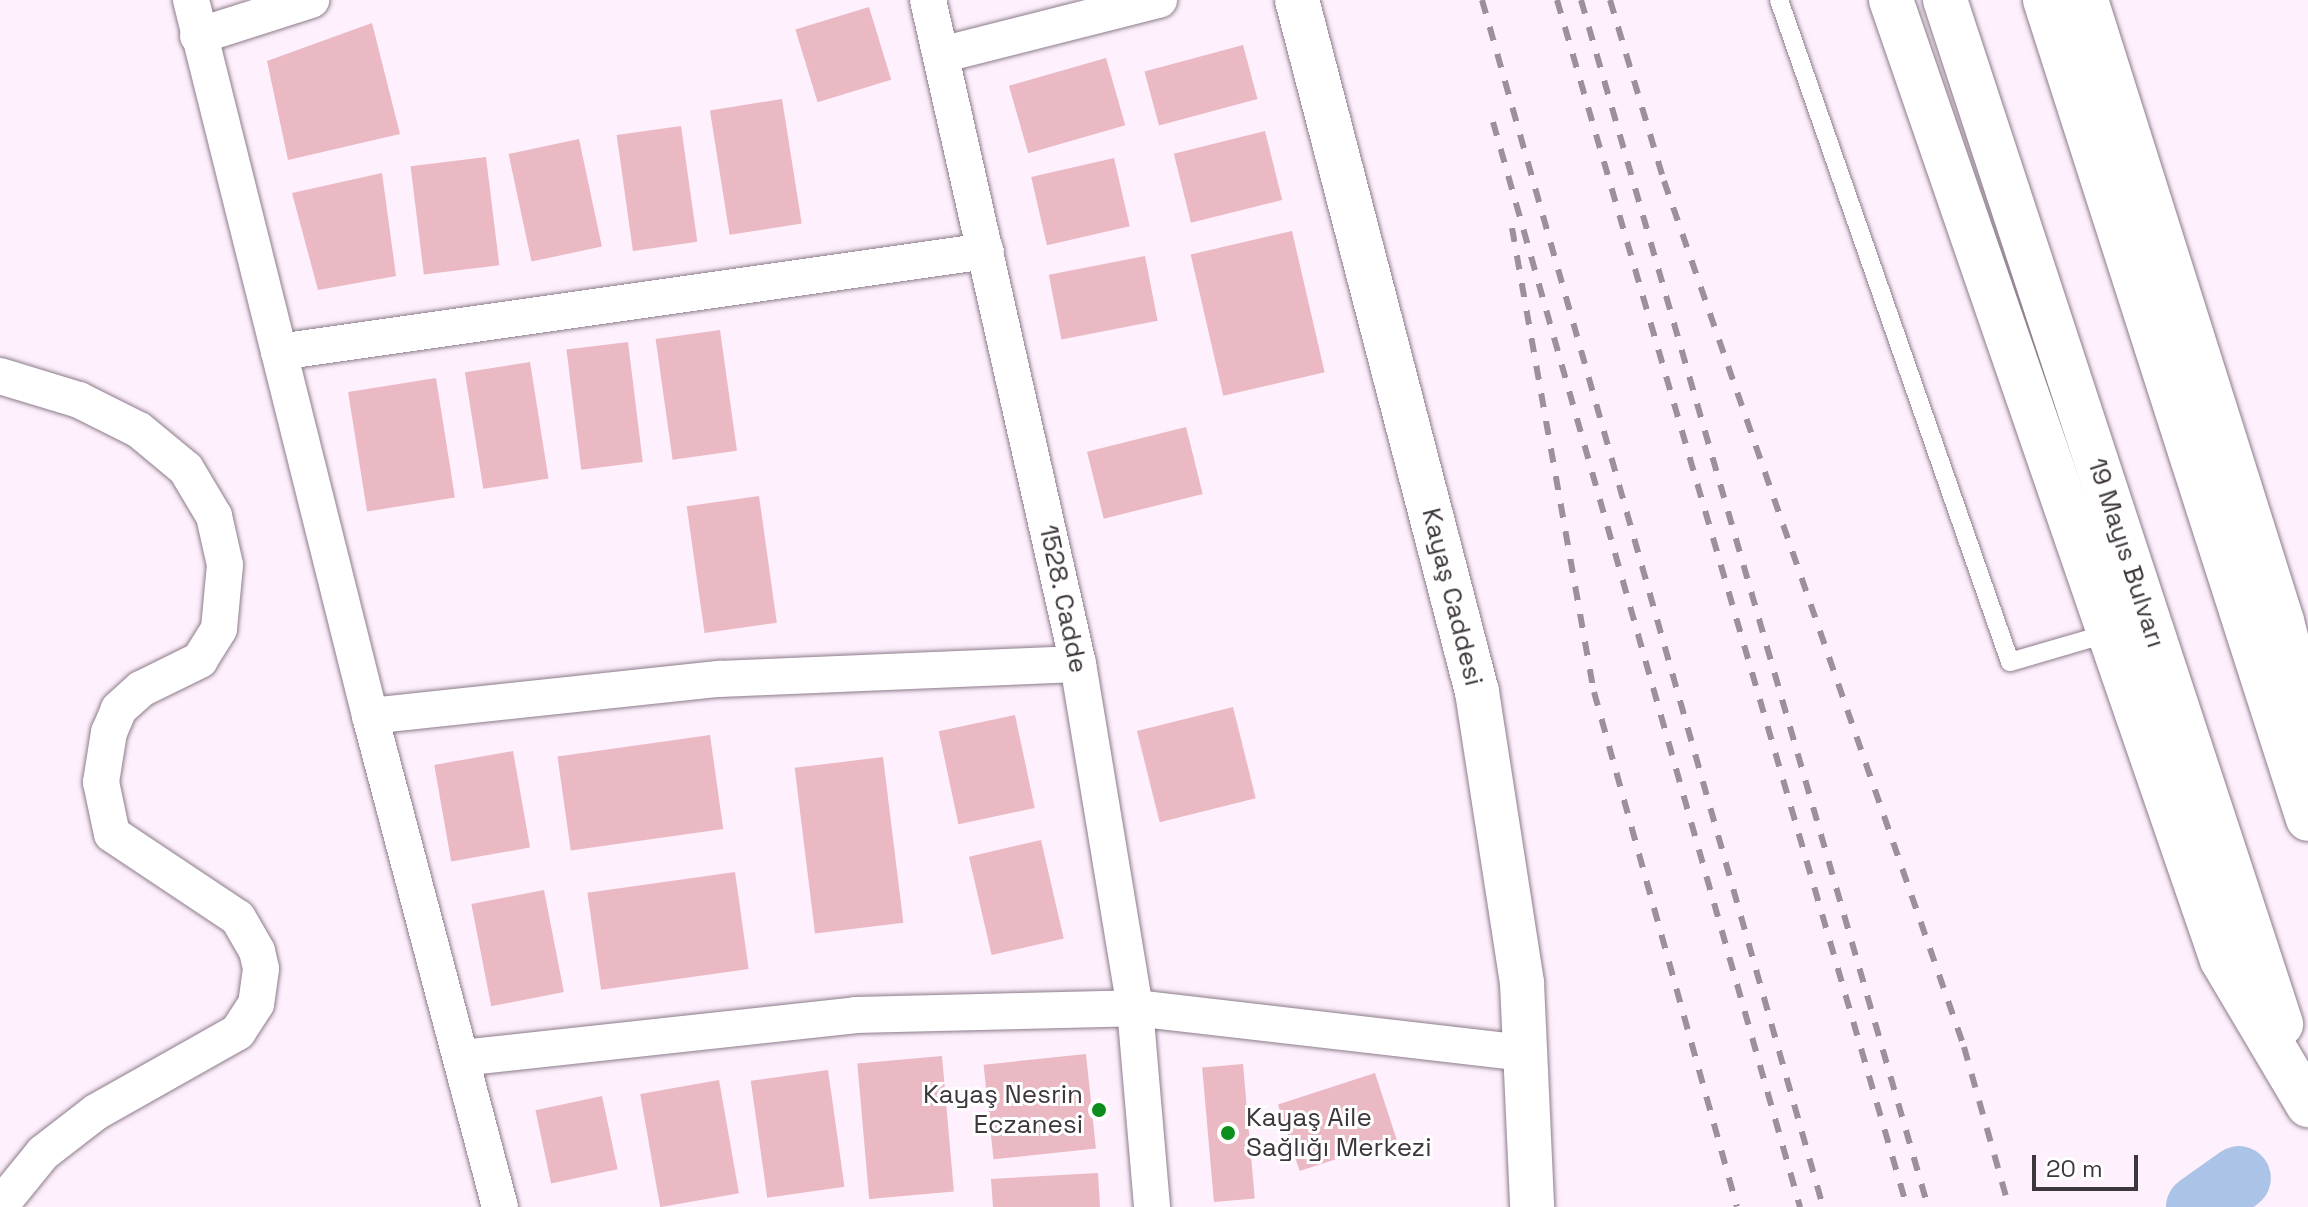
<!DOCTYPE html>
<html>
<head>
<meta charset="utf-8">
<style>
  body { margin:0 }
  #map { position:relative; width:2308px; height:1207px; overflow:hidden; background:#fef0fd; font-family:"Space Grotesk",sans-serif }
  div>[style] { position:absolute }
  .river>* { height:64px; margin:-32px; padding:0 32px; transform-origin:32px; border-radius:32px; background:#abc3e7 }
  .building>* { inset:0; background:#eab9c4; transform-origin:0 0 }
  .roads { filter:drop-shadow(0 0 2px #8c7c8b) drop-shadow(0 0 2px #8c7c8b) }
  .service>* { height:18px; margin:-9px; padding:0 9px; transform-origin:9px; border-radius:9px; background:#fff }
  .minor>* { height:36px; margin:-18px; padding:0 18px; transform-origin:18px; border-radius:18px; background:#fff }
  .tertiary>* { height:44px; margin:-22px; padding:0 22px; transform-origin:22px; border-radius:22px; background:#fff }
  .trunk>* { height:44px; margin:-22px; padding:0 22px; transform-origin:22px; border-radius:22px; background:#fff }
  .rail>* { height:6px; margin-top:-3px; transform-origin:0; background:repeating-linear-gradient(90deg,#9c919b 0 14px,transparent 0 28px) }
  .dots>* { width:22px; height:22px; translate:-50% -50%; box-sizing:border-box; border:4px solid #fff; border-radius:50% }
  span { translate:-50% -50%; white-space:nowrap; text-align:center; line-height:1.15; -webkit-text-stroke:6px #fff; paint-order:stroke }
  .street-label { font-size:26px; color:#3d363c }
  .poi-label { font-size:26px; color:#3d363c }
  .right { translate:-100% -50%; text-align:right }
  .left { translate:0 -50%; text-align:left }
  .scale { position:absolute; left:2032px; top:1155px; width:106px; height:36px; box-sizing:border-box; border:4px solid #3d363c; border-top:0; padding-left:10px; font-size:24px; line-height:28px; white-space:nowrap; color:#3d363c; -webkit-text-stroke:6px #fff; paint-order:stroke }
</style>
</head>
<body>
<div id="map">
  <div class="river">
    <i style="left:2198px;top:1207px;width:50px;rotate:-35.3deg"></i>
  </div>
  <div class="building">
    <i style="left:869px;top:7px;width:76px;height:77px;rotate:73deg"></i>
    <i style="clip-path:polygon(372px 23px,400px 134px,288px 160px,267px 61px)"></i>
    <i style="left:1243px;top:45px;width:56px;height:102px;rotate:75deg"></i>
    <i style="left:1106px;top:58px;width:70px;height:101px;rotate:74deg"></i>
    <i style="left:782px;top:99px;width:126px;height:73px;rotate:81deg"></i>
    <i style="left:681px;top:126px;width:117px;height:65px;rotate:82deg"></i>
    <i style="left:1265px;top:131px;width:71px;height:94px;rotate:76deg"></i>
    <i style="left:579px;top:139px;width:110px;height:72px;rotate:78deg"></i>
    <i style="left:486px;top:157px;width:109px;height:76px;rotate:83deg"></i>
    <i style="left:1114px;top:158px;width:70px;height:85px;rotate:77deg"></i>
    <i style="clip-path:polygon(382px 173px,396px 276px,318px 290px,292px 193px)"></i>
    <i style="left:1292px;top:231px;width:145px;height:104px;rotate:77deg"></i>
    <i style="left:1145px;top:256px;width:66px;height:98px;rotate:79deg"></i>
    <i style="left:720px;top:330px;width:122px;height:65px;rotate:82deg"></i>
    <i style="left:628px;top:342px;width:121px;height:62px;rotate:83deg"></i>
    <i style="left:530px;top:362px;width:118px;height:66px;rotate:81deg"></i>
    <i style="left:436px;top:378px;width:121px;height:89px;rotate:81deg"></i>
    <i style="left:1186px;top:427px;width:69px;height:102px;rotate:76deg"></i>
    <i style="left:759px;top:496px;width:128px;height:73px;rotate:82deg"></i>
    <i style="left:1233px;top:707px;width:94px;height:99px;rotate:76deg"></i>
    <i style="left:1015px;top:715px;width:95px;height:78px;rotate:78deg"></i>
    <i style="left:710px;top:735px;width:95px;height:154px;rotate:82deg"></i>
    <i style="left:513px;top:751px;width:98px;height:80px;rotate:80deg"></i>
    <i style="left:883px;top:757px;width:167px;height:89px;rotate:83deg"></i>
    <i style="left:1041px;top:840px;width:101px;height:74px;rotate:77deg"></i>
    <i style="left:735px;top:872px;width:98px;height:149px;rotate:82deg"></i>
    <i style="left:544px;top:890px;width:104px;height:74px;rotate:79deg"></i>
    <i style="left:1086px;top:1054px;width:95px;height:103px;rotate:84deg"></i>
    <i style="left:942px;top:1056px;width:136px;height:85px;rotate:85deg"></i>
    <i style="left:1243px;top:1064px;width:135px;height:41px;rotate:85deg"></i>
    <i style="left:828px;top:1070px;width:118px;height:78px;rotate:82deg"></i>
    <i style="left:1375px;top:1073px;width:70px;height:102px;rotate:72deg"></i>
    <i style="left:719px;top:1080px;width:115px;height:80px;rotate:80deg"></i>
    <i style="left:602px;top:1096px;width:75px;height:68px;rotate:78deg"></i>
    <i style="clip-path:polygon(1098px 1173px,1100px 1207px,993px 1207px,991px 1179px)"></i>
  </div>
  <div class="roads">
    <div class="service">
      <i style="left:1779px;top:0;width:701px;rotate:70.76deg"></i>
      <i style="left:2010px;top:662px;width:103px;rotate:-16.3deg"></i>
    </div>
    <div class="minor">
      <i style="left:191px;top:0;width:738px;rotate:75.96deg"></i>
      <i style="left:370px;top:716px;width:508px;rotate:75.17deg"></i>
      <i style="left:928px;top:0;width:681px;rotate:77.27deg"></i>
      <i style="left:1078px;top:664px;width:349px;rotate:80.6deg"></i>
      <i style="left:1135px;top:1008px;width:200px;rotate:85.1deg"></i>
      <i style="left:198px;top:36px;width:119px;rotate:-17.7deg"></i>
      <i style="left:941px;top:55px;width:225px;rotate:-14.2deg"></i>
      <i style="left:279px;top:352px;width:714px;rotate:-8.13deg"></i>
      <i style="left:0;top:376px;width:83px;rotate:16.9deg"></i>
      <i style="left:79px;top:400px;width:67px;rotate:26.6deg"></i>
      <i style="left:139px;top:430px;width:61px;rotate:39.7deg"></i>
      <i style="left:186px;top:469px;width:55px;rotate:59.2deg"></i>
      <i style="left:214px;top:516px;width:50px;rotate:77.3deg"></i>
      <i style="left:225px;top:565px;width:64px;rotate:95.4deg"></i>
      <i style="left:219px;top:629px;width:36px;rotate:122deg"></i>
      <i style="left:200px;top:660px;width:66px;rotate:153.8deg"></i>
      <i style="left:141px;top:689px;width:30px;rotate:138deg"></i>
      <i style="left:119px;top:709px;width:25px;rotate:113deg"></i>
      <i style="left:109px;top:732px;width:51px;rotate:99.1deg"></i>
      <i style="left:101px;top:782px;width:53px;rotate:78.1deg"></i>
      <i style="left:112px;top:834px;width:151px;rotate:33.7deg"></i>
      <i style="left:238px;top:918px;width:38px;rotate:60deg"></i>
      <i style="left:257px;top:951px;width:18px;rotate:77deg"></i>
      <i style="left:261px;top:969px;width:35px;rotate:98deg"></i>
      <i style="left:256px;top:1004px;width:33px;rotate:123deg"></i>
      <i style="left:238px;top:1032px;width:163px;rotate:150.6deg"></i>
      <i style="left:96px;top:1112px;width:67px;rotate:142.3deg"></i>
      <i style="left:43px;top:1153px;width:68px;rotate:129.1deg"></i>
      <i style="left:370px;top:716px;width:351px;rotate:-6.1deg"></i>
      <i style="left:719px;top:679px;width:359px;rotate:-2.4deg"></i>
      <i style="left:462px;top:1058px;width:395px;rotate:-6.2deg"></i>
      <i style="left:855px;top:1015px;width:280px;rotate:-1.4deg"></i>
      <i style="left:1135px;top:1008px;width:393px;rotate:6.6deg"></i>
    </div>
    <div class="tertiary">
      <i style="left:1297px;top:0;width:715px;rotate:75.42deg"></i>
      <i style="left:1477px;top:692px;width:294px;rotate:81.2deg"></i>
      <i style="left:1522px;top:983px;width:224px;rotate:87.4deg"></i>
    </div>
    <div class="trunk">
      <i style="left:1891px;top:0;width:1015px;rotate:70.98deg"></i>
      <i style="left:2222px;top:960px;width:169px;rotate:59.3deg"></i>
      <i style="left:1945px;top:0;width:1078px;rotate:71.83deg"></i>
      <i style="left:2045px;top:0;width:860px;rotate:72.2deg"></i>
      <i style="left:2086px;top:0;width:651px;rotate:72.48deg"></i>
      <i style="left:2282px;top:621px;width:108px;rotate:76.1deg"></i>
    </div>
  </div>
  <div class="rail">
    <i style="left:1482px;top:0;width:1254px;rotate:74.22deg"></i>
    <i style="left:1557px;top:0;width:1257px;rotate:73.83deg"></i>
    <i style="left:1581px;top:0;width:1256px;rotate:73.96deg"></i>
    <i style="left:1610px;top:0;width:189px;rotate:73.4deg"></i>
    <i style="left:1664px;top:181px;width:916px;rotate:70.89deg"></i>
    <i style="left:1964px;top:1047px;width:166px;rotate:74.3deg"></i>
    <i style="left:1493px;top:122px;width:1128px;rotate:74.2deg"></i>
    <i style="left:1512px;top:228px;width:471px;rotate:80deg"></i>
    <i style="left:1594px;top:692px;width:534px;rotate:74.48deg"></i>
  </div>
  <div class="dots">
    <i style="left:1099px;top:1110px;background:#0c8e1c"></i>
    <i style="left:1228px;top:1133px;background:#0c8e1c"></i>
  </div>
  <div class="street-label">
    <span style="left:2126px;top:553px;rotate:72deg">19 Mayıs Bulvarı</span>
    <span style="left:1452px;top:597px;rotate:76deg">Kayaş Caddesi</span>
    <span style="left:1063px;top:599px;rotate:78deg">1528. Cadde</span>
  </div>
  <div class="poi-label">
    <span class="right" style="left:1083px;top:1110px">Kayaş Nesrin<br>Eczanesi</span>
    <span class="left" style="left:1246px;top:1133px">Kayaş Aile<br>Sağlığı Merkezi</span>
  </div>
  <div class="scale">20 m</div>
</div>
</body>
</html>
